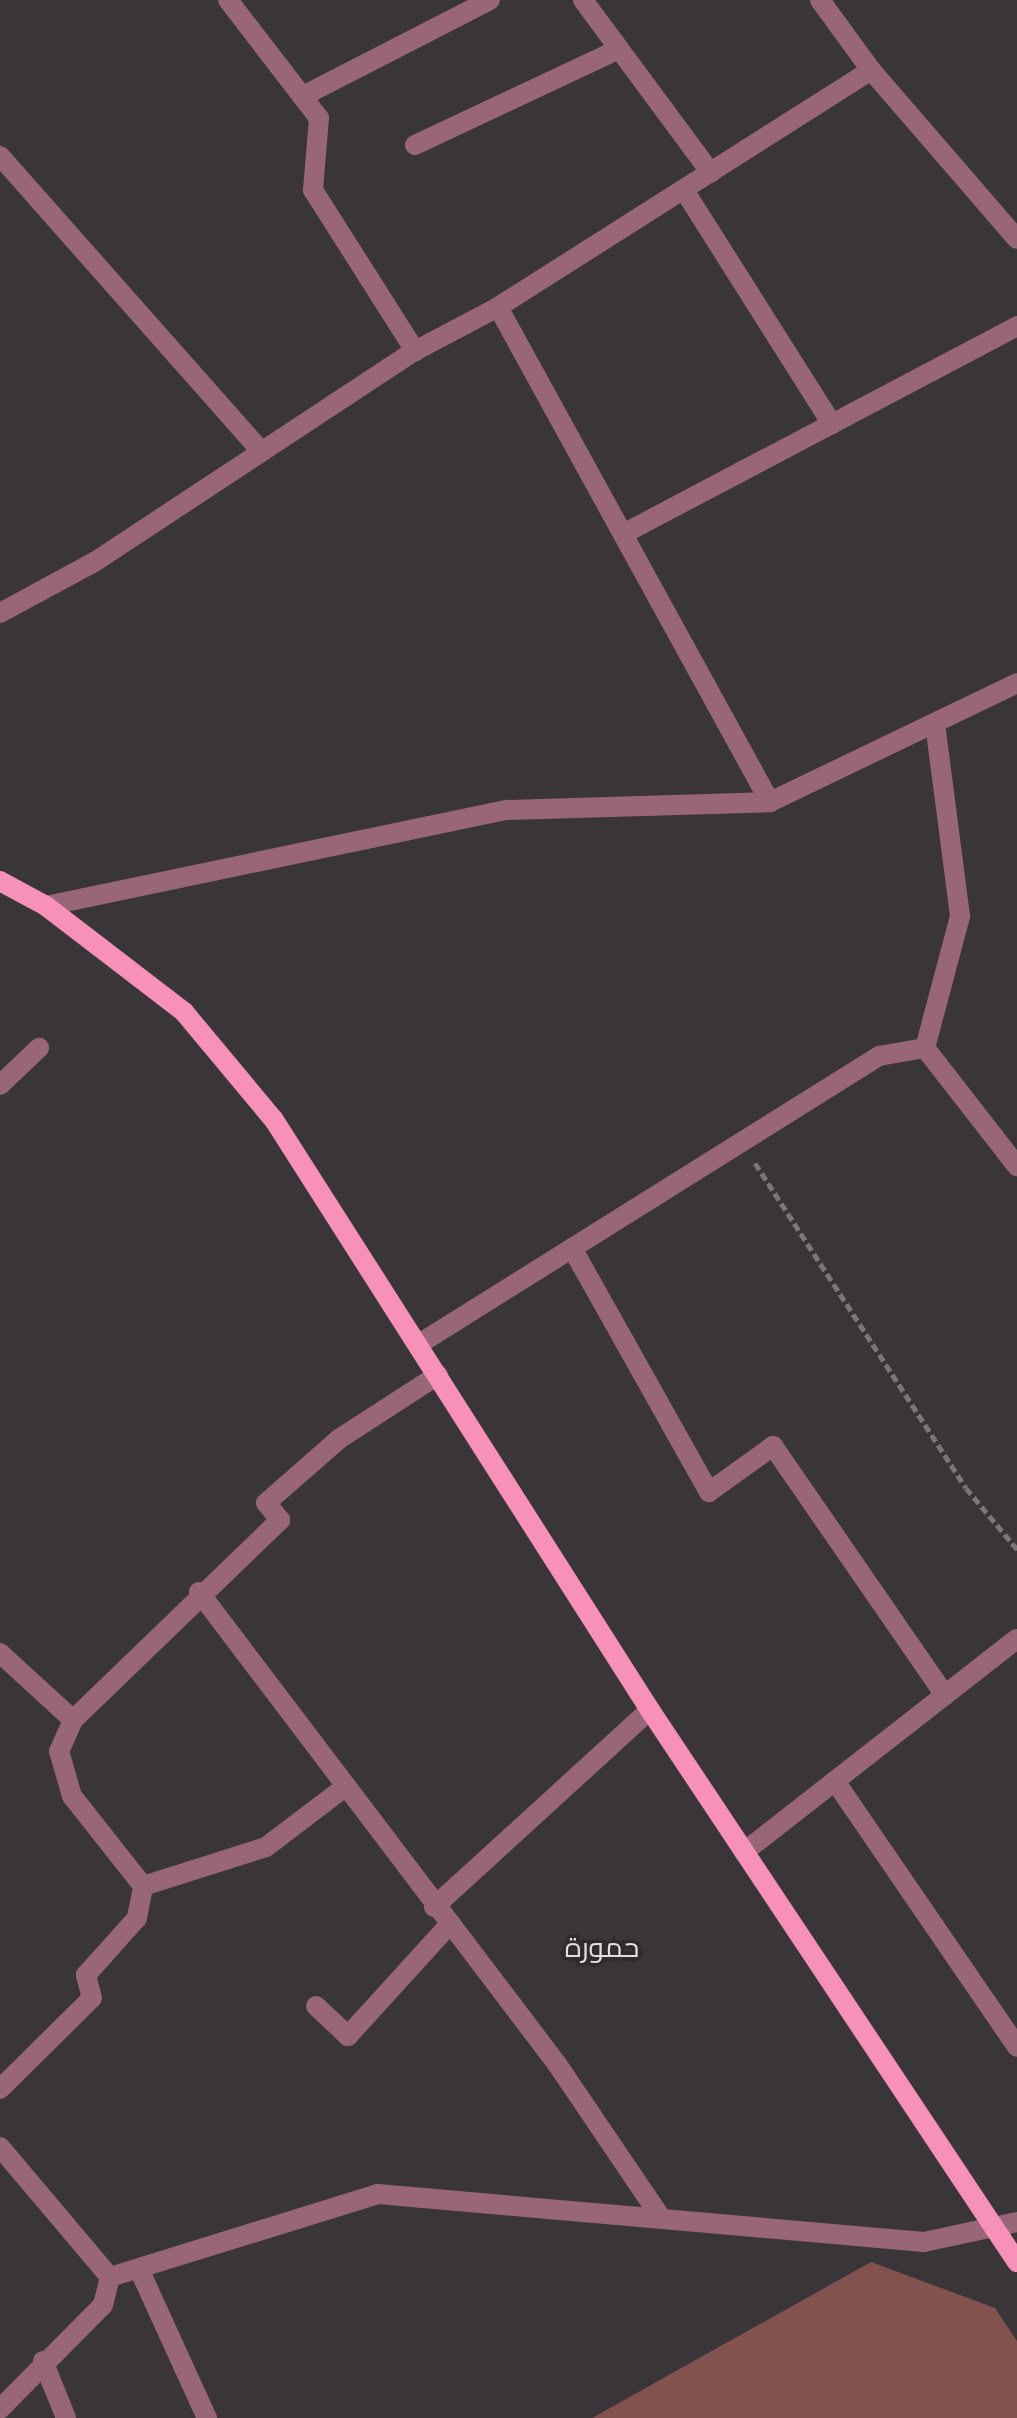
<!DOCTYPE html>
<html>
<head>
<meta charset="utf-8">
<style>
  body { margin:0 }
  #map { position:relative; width:1017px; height:2418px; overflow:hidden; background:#3a3539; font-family:Cabin,Cairo,sans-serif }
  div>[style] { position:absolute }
  .green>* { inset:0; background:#82524e }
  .path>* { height:5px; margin-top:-2.5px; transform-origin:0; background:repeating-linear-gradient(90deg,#7a767a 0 8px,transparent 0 12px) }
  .minor>* { height:20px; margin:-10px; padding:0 10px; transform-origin:10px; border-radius:10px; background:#986678 }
  .major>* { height:20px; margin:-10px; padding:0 10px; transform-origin:10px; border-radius:10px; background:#f891b8 }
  span { translate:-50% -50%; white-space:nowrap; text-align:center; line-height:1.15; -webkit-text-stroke:7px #302b2f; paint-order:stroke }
  .quarter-label { font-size:28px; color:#e1dee1 }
</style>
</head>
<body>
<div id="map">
  <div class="green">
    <i style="clip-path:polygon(871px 2262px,995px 2308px,1017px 2341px,1017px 2418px,592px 2418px)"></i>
  </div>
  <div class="path">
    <i style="left:755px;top:1163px;width:387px;rotate:57deg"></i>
    <i style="left:966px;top:1488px;width:80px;rotate:50.1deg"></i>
  </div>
  <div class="minor">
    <i style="left:228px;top:0;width:149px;rotate:52.4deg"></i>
    <i style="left:319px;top:118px;width:72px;rotate:94.8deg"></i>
    <i style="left:313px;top:190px;width:191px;rotate:57.6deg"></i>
    <i style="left:583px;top:0;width:215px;rotate:53.5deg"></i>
    <i style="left:820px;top:0;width:87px;rotate:53.9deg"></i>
    <i style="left:871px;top:70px;width:223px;rotate:49.2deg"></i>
    <i style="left:303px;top:96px;width:210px;rotate:-27.2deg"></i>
    <i style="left:415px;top:145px;width:225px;rotate:-25.2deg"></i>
    <i style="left:0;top:156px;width:395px;rotate:48.5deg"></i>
    <i style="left:684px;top:190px;width:277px;rotate:57.7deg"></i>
    <i style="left:498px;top:307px;width:565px;rotate:61.21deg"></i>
    <i style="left:623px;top:534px;width:446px;rotate:-27.8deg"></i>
    <i style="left:0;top:613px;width:109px;rotate:-28.4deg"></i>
    <i style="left:96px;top:561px;width:382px;rotate:-33.4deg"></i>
    <i style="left:415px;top:351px;width:94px;rotate:-27.9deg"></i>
    <i style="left:498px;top:307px;width:442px;rotate:-32.4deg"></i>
    <i style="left:46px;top:906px;width:471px;rotate:-11.8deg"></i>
    <i style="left:507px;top:810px;width:263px;rotate:-1.7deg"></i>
    <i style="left:770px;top:802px;width:274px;rotate:-25.7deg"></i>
    <i style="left:925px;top:1048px;width:150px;rotate:52.1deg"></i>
    <i style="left:0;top:1085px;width:54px;rotate:-43.5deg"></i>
    <i style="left:572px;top:1248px;width:280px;rotate:60.7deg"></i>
    <i style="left:709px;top:1492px;width:79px;rotate:-35.7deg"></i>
    <i style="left:773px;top:1446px;width:303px;rotate:55.4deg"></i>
    <i style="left:419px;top:1344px;width:543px;rotate:-32.05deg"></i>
    <i style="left:879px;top:1056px;width:47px;rotate:-9.9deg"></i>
    <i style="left:925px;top:1048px;width:137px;rotate:-75.1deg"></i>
    <i style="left:960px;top:916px;width:194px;rotate:-97.4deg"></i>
    <i style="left:199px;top:1592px;width:592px;rotate:52.82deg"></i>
    <i style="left:557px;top:2064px;width:187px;rotate:55.9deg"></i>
    <i style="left:0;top:1653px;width:99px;rotate:42.5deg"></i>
    <i style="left:73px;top:1720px;width:288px;rotate:-44deg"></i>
    <i style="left:280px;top:1520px;width:22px;rotate:-129deg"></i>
    <i style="left:266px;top:1503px;width:97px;rotate:-41.2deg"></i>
    <i style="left:339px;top:1439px;width:118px;rotate:-32.9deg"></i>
    <i style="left:73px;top:1720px;width:34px;rotate:114deg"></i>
    <i style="left:59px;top:1751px;width:47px;rotate:73.9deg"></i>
    <i style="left:72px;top:1796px;width:115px;rotate:51.7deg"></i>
    <i style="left:835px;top:1781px;width:322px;rotate:55.6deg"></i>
    <i style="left:744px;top:1852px;width:346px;rotate:-38deg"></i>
    <i style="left:434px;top:1907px;width:292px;rotate:-42.4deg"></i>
    <i style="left:316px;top:2006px;width:44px;rotate:43.2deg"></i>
    <i style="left:348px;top:2036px;width:150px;rotate:-47.7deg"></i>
    <i style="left:0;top:2089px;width:129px;rotate:-44.7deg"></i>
    <i style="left:92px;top:1998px;width:24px;rotate:-105deg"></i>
    <i style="left:86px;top:1975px;width:76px;rotate:-48.2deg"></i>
    <i style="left:137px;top:1918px;width:33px;rotate:-79deg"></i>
    <i style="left:143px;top:1886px;width:129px;rotate:-17.6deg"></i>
    <i style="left:266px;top:1847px;width:99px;rotate:-37.2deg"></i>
    <i style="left:0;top:2147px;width:170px;rotate:49.8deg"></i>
    <i style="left:110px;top:2277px;width:281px;rotate:-17.2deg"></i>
    <i style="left:378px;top:2194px;width:548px;rotate:5.02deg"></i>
    <i style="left:924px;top:2242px;width:95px;rotate:-12.1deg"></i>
    <i style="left:139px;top:2269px;width:164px;rotate:65.5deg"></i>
    <i style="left:43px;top:2361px;width:61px;rotate:68deg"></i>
    <i style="left:0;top:2409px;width:146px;rotate:-45.3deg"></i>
    <i style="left:103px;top:2305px;width:29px;rotate:-76deg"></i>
  </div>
  <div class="major">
    <i style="left:0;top:881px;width:52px;rotate:28.5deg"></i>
    <i style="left:46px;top:906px;width:174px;rotate:37.5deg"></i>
    <i style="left:184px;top:1012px;width:141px;rotate:50.2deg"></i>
    <i style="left:274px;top:1120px;width:700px;rotate:57.49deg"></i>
    <i style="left:650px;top:1710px;width:663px;rotate:56.38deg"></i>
  </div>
  <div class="quarter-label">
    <span style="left:602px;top:1947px">حمورة</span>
  </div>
</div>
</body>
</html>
